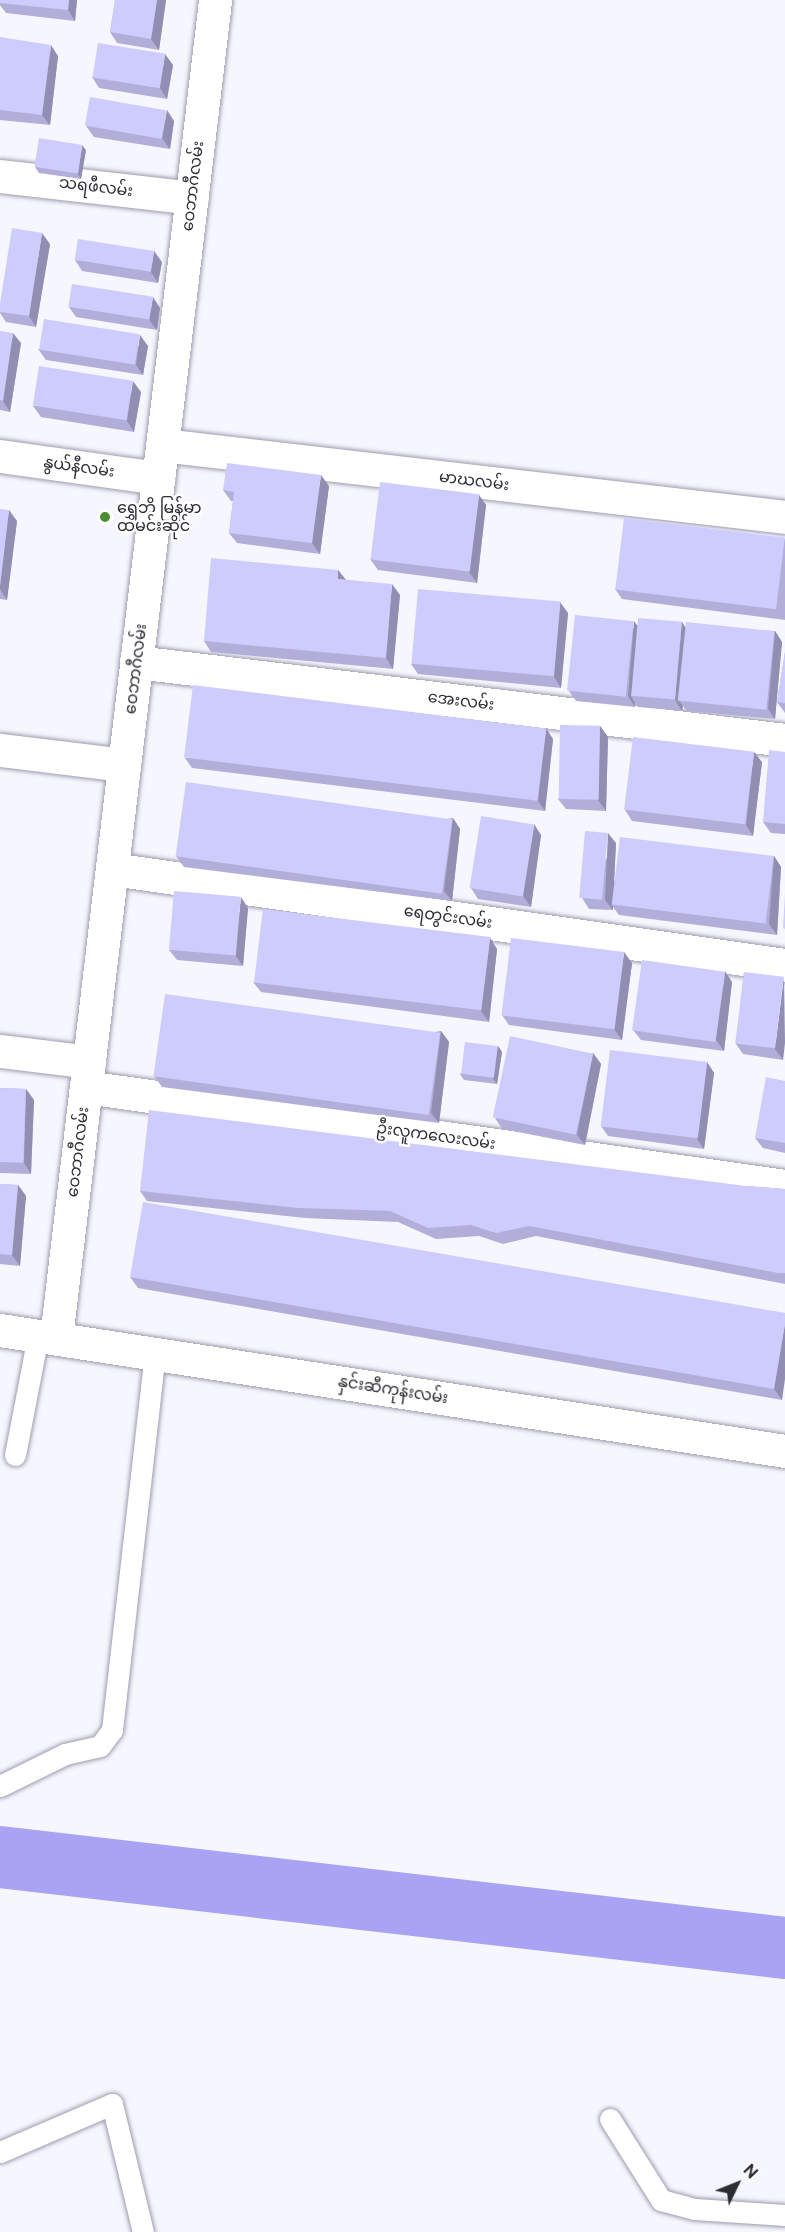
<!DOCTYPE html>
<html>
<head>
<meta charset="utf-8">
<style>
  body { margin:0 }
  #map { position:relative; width:785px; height:2232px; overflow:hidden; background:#f6f6fe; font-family:"Public Sans","Noto Sans Myanmar",sans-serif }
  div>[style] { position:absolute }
  .river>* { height:62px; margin:-31px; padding:0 31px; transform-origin:31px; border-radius:31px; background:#aaa3f3 }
  .roads { filter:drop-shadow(0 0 2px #9d9caf) drop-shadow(0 0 2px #9d9caf) }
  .service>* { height:21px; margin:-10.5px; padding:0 10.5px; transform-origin:10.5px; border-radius:10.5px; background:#fff }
  .minor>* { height:33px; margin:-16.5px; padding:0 16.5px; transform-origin:16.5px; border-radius:16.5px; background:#fff }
  .tertiary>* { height:33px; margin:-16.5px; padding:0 16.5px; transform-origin:16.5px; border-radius:16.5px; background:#fff }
  .wall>* { inset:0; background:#b1afda }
  .shaded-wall>* { inset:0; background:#908eb1 }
  .building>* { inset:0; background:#cecbfd; transform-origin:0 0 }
  .dots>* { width:16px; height:16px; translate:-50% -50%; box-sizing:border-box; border:3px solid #fff; border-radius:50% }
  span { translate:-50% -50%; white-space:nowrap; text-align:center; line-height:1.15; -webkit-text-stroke:5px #fff; paint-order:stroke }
  .street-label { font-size:16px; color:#2c2c33 }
  .poi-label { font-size:16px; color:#2c2c33 }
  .left { translate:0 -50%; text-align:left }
  .north { position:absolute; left:707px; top:2154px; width:60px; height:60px; -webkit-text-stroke:4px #fff; paint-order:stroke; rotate:47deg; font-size:16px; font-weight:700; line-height:24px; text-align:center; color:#2c2c33 }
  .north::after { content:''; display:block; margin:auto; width:21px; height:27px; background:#2c2c33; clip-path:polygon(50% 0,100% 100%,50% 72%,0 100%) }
</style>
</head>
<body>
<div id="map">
  <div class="river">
    <i style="left:0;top:1857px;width:790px;rotate:6.61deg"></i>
  </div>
  <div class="roads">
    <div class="service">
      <i style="left:15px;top:1455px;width:122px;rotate:-79.1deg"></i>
      <i style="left:0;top:1786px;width:72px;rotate:-26.2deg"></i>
      <i style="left:65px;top:1754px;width:36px;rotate:-13deg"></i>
      <i style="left:100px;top:1746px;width:20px;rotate:-53deg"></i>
      <i style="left:112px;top:1730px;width:380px;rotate:-83.5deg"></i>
      <i style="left:610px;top:2119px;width:96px;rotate:57.8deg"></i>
      <i style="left:661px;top:2200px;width:35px;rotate:15deg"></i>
      <i style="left:695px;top:2209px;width:90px;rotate:3.8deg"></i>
      <i style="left:0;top:2152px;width:122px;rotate:-23.2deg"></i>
      <i style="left:112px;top:2104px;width:132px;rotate:76.4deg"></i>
    </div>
    <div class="minor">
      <i style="left:0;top:176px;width:193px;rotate:6.5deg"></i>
      <i style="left:162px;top:445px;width:627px;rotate:6.59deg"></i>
      <i style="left:0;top:456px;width:160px;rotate:7.9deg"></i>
      <i style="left:136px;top:662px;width:654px;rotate:6.85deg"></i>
      <i style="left:0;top:750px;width:125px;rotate:6.9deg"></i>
      <i style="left:112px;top:869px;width:680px;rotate:8.12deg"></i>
      <i style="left:0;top:1051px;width:90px;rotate:7deg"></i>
      <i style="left:86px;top:1087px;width:706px;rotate:8.06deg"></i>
      <i style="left:56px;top:1338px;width:1347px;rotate:-83.22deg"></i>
    </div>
    <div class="tertiary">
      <i style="left:0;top:1330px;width:794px;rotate:8.76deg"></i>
    </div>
  </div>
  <div class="wall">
    <i style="clip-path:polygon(0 0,77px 0,75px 21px,6px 13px,0 5px)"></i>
    <i style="clip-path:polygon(115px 0,166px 0,159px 50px,117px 43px,110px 32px)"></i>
    <i style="clip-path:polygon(0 37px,58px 56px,50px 125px,0 120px)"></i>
    <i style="clip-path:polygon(173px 65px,167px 99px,99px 88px,92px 77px)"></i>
    <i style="clip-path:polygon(174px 121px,170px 149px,94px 137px,86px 126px)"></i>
    <i style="clip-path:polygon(86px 150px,81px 179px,39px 173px,35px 167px)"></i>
    <i style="clip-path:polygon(50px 244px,36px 327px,6px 322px,0 313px,0 304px)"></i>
    <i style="clip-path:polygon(75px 260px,162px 262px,158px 283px,82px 271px)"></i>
    <i style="clip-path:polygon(69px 307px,160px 308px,157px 330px,76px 317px)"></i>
    <i style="clip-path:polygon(0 331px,21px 343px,10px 412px,0 410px)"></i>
    <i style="clip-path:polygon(148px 346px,143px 375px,46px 360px,38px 349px)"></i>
    <i style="clip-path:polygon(141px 392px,134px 432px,41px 417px,33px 406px)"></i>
    <i style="clip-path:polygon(329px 486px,320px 554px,237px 543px,229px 533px,233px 501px,231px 501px,223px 490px)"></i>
    <i style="clip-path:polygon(479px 495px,486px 505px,477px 583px,378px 570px,370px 559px)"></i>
    <i style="clip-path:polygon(0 509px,17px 521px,7px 600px,0 599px)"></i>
    <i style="clip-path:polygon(785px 539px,785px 620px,622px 599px,615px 589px)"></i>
    <i style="clip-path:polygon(338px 570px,346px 580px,400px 595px,393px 669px,211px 652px,204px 641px)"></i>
    <i style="clip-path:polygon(568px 613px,561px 688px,418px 674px,411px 664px)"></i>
    <i style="clip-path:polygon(682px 622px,685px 627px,775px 631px,782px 642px,775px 719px,687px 711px,683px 706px,682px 711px,638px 707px,635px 703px,635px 707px,576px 701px,569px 691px,637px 625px)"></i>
    <i style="clip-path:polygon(785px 652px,785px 713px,777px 702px)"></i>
    <i style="clip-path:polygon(600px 726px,608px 737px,606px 811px,566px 809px,558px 799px)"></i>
    <i style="clip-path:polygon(553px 739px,545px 811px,192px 768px,185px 758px)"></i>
    <i style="clip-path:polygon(785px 752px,785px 834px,771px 833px,763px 822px)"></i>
    <i style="clip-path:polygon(762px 762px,753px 836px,632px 821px,625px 810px)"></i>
    <i style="clip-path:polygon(453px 818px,460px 829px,452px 901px,184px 867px,176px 856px)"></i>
    <i style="clip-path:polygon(541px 835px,531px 907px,478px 899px,471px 888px)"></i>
    <i style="clip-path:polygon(616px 843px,614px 881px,774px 856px,781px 867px,777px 935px,619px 915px,613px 907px,613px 910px,589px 909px,582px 898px)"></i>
    <i style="clip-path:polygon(248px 908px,243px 966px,177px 960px,169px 950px)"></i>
    <i style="clip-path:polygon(490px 938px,497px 949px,489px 1022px,261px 992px,253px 982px)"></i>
    <i style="clip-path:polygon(632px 963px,622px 1040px,509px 1025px,502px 1015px)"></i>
    <i style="clip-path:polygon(744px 972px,783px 1060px,743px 1054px,736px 1044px)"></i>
    <i style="clip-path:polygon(732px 982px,724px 1051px,641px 1040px,633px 1030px)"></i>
    <i style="clip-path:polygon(441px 1031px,449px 1042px,439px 1123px,162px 1087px,154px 1076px)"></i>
    <i style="clip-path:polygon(498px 1046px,502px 1052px,497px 1084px,464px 1080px,460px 1074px)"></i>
    <i style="clip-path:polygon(593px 1053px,601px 1064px,585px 1145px,502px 1129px,495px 1118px)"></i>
    <i style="clip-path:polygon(707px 1062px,714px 1073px,704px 1149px,608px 1136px,601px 1126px)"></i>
    <i style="clip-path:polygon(785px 1081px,785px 1153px,763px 1148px,755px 1138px)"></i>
    <i style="clip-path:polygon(0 1088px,26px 1089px,34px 1100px,31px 1174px,0 1173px)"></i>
    <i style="clip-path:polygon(0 1184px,18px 1185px,26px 1196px,20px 1266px,0 1264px)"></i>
    <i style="clip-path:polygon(746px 1186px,785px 1189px,785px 1284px,536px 1236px,503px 1244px,479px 1236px,436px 1239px,398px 1222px,305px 1218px,147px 1201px,140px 1191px)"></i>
    <i style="clip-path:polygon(130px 1277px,785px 1313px,782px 1400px,138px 1288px)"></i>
  </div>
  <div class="shaded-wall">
    <i style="clip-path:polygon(69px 0,77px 0,75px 21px,68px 10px)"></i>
    <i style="clip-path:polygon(157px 0,166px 0,159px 50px,151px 39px)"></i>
    <i style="clip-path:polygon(51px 45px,58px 56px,50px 125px,42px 115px)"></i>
    <i style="clip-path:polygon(165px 54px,173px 65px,167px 99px,160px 88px)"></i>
    <i style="clip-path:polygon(167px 110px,174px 121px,170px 149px,162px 138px)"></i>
    <i style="clip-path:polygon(82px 145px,86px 150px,81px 179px,78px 174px)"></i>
    <i style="clip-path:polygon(42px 233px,50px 244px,36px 327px,29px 316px)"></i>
    <i style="clip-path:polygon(154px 251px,162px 262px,158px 283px,151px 272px)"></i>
    <i style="clip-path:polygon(153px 297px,160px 308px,157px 330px,149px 320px)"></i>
    <i style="clip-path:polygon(13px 333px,21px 343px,10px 412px,3px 401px)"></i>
    <i style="clip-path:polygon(140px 335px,148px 346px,143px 375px,136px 365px)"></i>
    <i style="clip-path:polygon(133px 381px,141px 392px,134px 432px,127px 421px)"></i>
    <i style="clip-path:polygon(321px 475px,329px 486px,320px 554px,312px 543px)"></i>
    <i style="clip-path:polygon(479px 495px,486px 505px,477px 583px,469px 572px)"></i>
    <i style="clip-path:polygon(9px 510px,17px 521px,7px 600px,0 589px,0 586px)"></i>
    <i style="clip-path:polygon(338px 570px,346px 580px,338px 579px)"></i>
    <i style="clip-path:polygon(392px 584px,400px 595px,393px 669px,386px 658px)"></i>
    <i style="clip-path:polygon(560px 602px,568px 613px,561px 688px,554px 677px)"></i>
    <i style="clip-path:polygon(634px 621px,641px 631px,631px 696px,635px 703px,635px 707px,628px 696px)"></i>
    <i style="clip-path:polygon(682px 622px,689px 633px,679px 701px,683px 706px,682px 711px,675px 700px)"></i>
    <i style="clip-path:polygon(775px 631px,782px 642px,775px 719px,768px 709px)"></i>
    <i style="clip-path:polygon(600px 726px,608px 737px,606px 811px,598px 800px)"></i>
    <i style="clip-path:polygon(546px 728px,553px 739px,545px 811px,538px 801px)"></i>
    <i style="clip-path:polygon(754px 752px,762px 762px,753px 836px,746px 825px)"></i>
    <i style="clip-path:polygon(453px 818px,460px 829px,452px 901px,444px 891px)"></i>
    <i style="clip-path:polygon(534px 824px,541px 835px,531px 907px,523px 896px)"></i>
    <i style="clip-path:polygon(608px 833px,616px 843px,613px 905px,611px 904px,613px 907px,613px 910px,605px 900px)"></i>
    <i style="clip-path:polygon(774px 856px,781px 867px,777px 935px,769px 924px)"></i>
    <i style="clip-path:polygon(241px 897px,248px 908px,243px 966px,236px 956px)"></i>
    <i style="clip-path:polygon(490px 938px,497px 949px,489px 1022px,481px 1011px)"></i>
    <i style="clip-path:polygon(624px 952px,632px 963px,622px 1040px,614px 1029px)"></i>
    <i style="clip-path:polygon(725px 971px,732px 982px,724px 1051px,716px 1040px)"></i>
    <i style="clip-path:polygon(784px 977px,785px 1043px,783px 1060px,775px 1049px)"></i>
    <i style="clip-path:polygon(441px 1031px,449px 1042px,439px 1123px,431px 1113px)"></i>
    <i style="clip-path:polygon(498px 1046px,502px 1052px,497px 1084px,493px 1079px)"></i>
    <i style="clip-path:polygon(593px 1053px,601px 1064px,585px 1145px,577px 1135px)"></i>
    <i style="clip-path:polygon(707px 1062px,714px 1073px,704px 1149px,697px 1139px)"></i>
    <i style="clip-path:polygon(26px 1089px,34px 1100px,31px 1174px,24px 1163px)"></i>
    <i style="clip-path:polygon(18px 1185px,26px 1196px,20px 1266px,12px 1255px)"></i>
    <i style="clip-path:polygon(785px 1324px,785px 1379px,782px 1400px,774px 1389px)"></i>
  </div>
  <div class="building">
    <i style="clip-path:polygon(0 0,69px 0,68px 10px,0 3px)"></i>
    <i style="clip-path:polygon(115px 0,157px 0,151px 39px,110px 32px)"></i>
    <i style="clip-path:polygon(0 37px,51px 45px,42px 115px,0 110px)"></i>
    <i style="left:98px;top:43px;width:68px;height:35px;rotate:9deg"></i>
    <i style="left:90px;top:97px;width:78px;height:29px;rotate:10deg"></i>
    <i style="left:39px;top:138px;width:44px;height:29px;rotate:9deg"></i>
    <i style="clip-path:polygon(12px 228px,42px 233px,29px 316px,0 312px,0 304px)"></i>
    <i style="left:78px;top:239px;width:77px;height:21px;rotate:9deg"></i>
    <i style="left:72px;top:284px;width:82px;height:23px;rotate:9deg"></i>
    <i style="left:44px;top:319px;width:97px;height:31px;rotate:9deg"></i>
    <i style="clip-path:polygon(0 331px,13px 333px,3px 401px,0 400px)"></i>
    <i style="left:39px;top:366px;width:95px;height:40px;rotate:9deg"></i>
    <i style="clip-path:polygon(227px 463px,321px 475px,312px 543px,229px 533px,234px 492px,223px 490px)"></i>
    <i style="left:380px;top:482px;width:100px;height:78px;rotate:7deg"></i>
    <i style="clip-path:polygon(0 509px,9px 510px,0 586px)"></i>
    <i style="left:624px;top:518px;width:162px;height:72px;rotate:7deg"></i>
    <i style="clip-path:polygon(211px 558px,338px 570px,338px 579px,392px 584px,386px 658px,204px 641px)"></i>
    <i style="left:418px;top:589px;width:143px;height:75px;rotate:5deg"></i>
    <i style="left:575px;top:615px;width:59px;height:76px;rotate:6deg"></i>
    <i style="left:638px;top:618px;width:44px;height:78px;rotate:5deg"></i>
    <i style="left:686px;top:622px;width:89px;height:79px;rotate:6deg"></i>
    <i style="clip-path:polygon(785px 652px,785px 703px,777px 702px)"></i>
    <i style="left:193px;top:685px;width:356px;height:73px;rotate:7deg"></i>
    <i style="left:560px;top:725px;width:40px;height:74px;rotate:1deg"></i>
    <i style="left:633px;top:737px;width:122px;height:73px;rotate:7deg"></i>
    <i style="clip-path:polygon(769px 750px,785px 752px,785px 824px,763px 822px)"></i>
    <i style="left:186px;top:782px;width:269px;height:75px;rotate:8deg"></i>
    <i style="left:481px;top:816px;width:54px;height:73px;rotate:9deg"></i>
    <i style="left:585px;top:831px;width:23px;height:67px;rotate:5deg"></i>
    <i style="left:620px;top:837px;width:155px;height:68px;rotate:7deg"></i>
    <i style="left:174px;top:891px;width:67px;height:59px;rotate:5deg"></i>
    <i style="clip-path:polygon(785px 894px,785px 929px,783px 928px)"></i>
    <i style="left:263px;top:909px;width:229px;height:74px;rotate:7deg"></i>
    <i style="left:511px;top:938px;width:114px;height:78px;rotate:7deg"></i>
    <i style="left:642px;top:960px;width:84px;height:71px;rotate:8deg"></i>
    <i style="left:744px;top:972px;width:40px;height:72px;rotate:7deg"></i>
    <i style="left:165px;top:994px;width:278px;height:83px;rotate:8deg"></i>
    <i style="left:510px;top:1036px;width:85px;height:83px;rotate:12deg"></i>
    <i style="left:465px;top:1042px;width:33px;height:32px;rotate:7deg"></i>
    <i style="left:610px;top:1050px;width:98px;height:77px;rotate:7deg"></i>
    <i style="clip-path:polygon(766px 1077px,785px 1081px,785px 1143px,755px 1138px)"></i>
    <i style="left:0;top:1088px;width:26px;height:74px;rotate:2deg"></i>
    <i style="clip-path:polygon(149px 1110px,746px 1186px,785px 1189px,785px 1273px,778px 1273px,529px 1226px,496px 1233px,471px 1225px,428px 1228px,390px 1211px,298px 1208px,140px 1191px)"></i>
    <i style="clip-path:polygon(0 1184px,18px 1185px,12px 1255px,0 1254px)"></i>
    <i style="clip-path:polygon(143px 1202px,785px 1313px,785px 1324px,774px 1389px,130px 1277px)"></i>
  </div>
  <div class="dots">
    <i style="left:105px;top:517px;background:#4c8e30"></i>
  </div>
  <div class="street-label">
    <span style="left:193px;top:186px;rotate:-83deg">ဝေဘာဂီလမ်း</span>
    <span style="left:96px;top:187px;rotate:7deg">သရဖီလမ်း</span>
    <span style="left:79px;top:467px;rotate:8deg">နွယ်နီလမ်း</span>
    <span style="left:474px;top:481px;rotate:7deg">မာဃလမ်း</span>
    <span style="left:136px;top:669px;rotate:-83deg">ဝေဘာဂီလမ်း</span>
    <span style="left:461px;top:701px;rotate:7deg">အေးလမ်း</span>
    <span style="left:448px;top:917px;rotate:8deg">ရေတွင်းလမ်း</span>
    <span style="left:436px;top:1136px;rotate:8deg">ဦးလူကလေးလမ်း</span>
    <span style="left:78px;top:1152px;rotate:-83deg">ဝေဘာဂီလမ်း</span>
    <span style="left:393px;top:1390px;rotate:9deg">နှင်းဆီကုန်းလမ်း</span>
  </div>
  <div class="poi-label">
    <span class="left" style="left:117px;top:517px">ရွှေဘို မြန်မာ<br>ထမင်းဆိုင်</span>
  </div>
  <div class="north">N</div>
</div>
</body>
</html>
